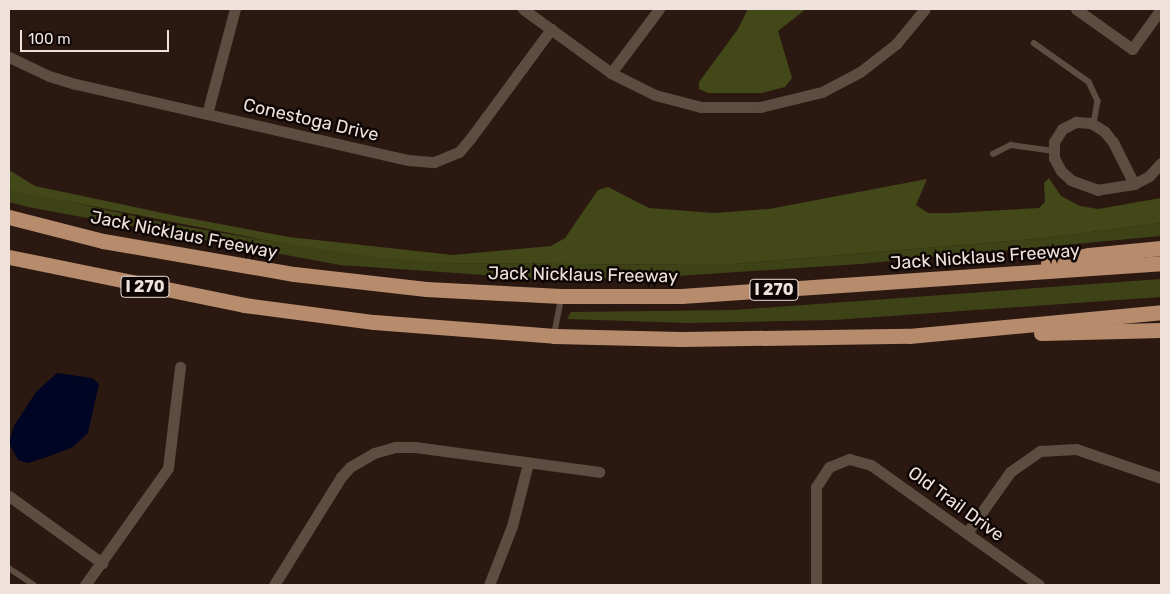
<!DOCTYPE html>
<html>
<head>
<meta charset="utf-8">
<style>
  body { margin:0 }
  #map { position:relative; width:1170px; height:594px; overflow:hidden; background:#2b1811; font-family:Rubik,sans-serif }
  div>[style] { position:absolute }
  .green>* { inset:0; background:#3e4217 }
  .forest>* { inset:0; background:#434818 }
  .water>* { inset:0; background:#000524 }
  .service>* { height:5.5px; margin:-2.75px; padding:0 2.75px; transform-origin:2.75px; border-radius:2.75px; background:#5d4c40 }
  .minor>* { height:11px; margin:-5.5px; padding:0 5.5px; transform-origin:5.5px; border-radius:5.5px; background:#5d4c40 }
  .motorway>* { height:15px; margin:-7.5px; padding:0 7.5px; transform-origin:7.5px; border-radius:7.5px; background:#b78c6c }
  span { translate:-50% -50%; white-space:nowrap; text-align:center; line-height:1.15; -webkit-text-stroke:5px #0d0604; paint-order:stroke }
  .shield-label span { padding:1px 4px; background:#0d0604; border:1px solid; border-radius:4px; -webkit-text-stroke-width:0 }
  .shield-label { font-size:16px; color:#efe2dd; font-weight:700 }
  .street-label { font-size:18px; color:#efe2dd }
  .frame { position:absolute; inset:0; border:10px solid #efe2dd; pointer-events:none }
  .scale { position:absolute; left:20px; top:30px; width:149px; height:22px; box-sizing:border-box; border:2px solid #efe2dd; border-top:0; padding-left:6px; font-size:15px; line-height:18px; white-space:nowrap; color:#efe2dd; -webkit-text-stroke:4px #0d0604; paint-order:stroke }
</style>
</head>
<body>
<div id="map">
  <div class="green">
    <i style="clip-path:polygon(9px 188px,165px 223px,275px 242px,450px 263px,720px 265px,1044px 238px,1161px 223px,1161px 236px,860px 264px,647px 278px,556px 280px,340px 265px,28px 207px,9px 202px)"></i>
    <i style="clip-path:polygon(1161px 279px,1161px 297px,834px 320px,689px 323px,567px 319px,571px 312px,734px 310px)"></i>
  </div>
  <div class="forest">
    <i style="clip-path:polygon(748px 9px,806px 9px,778px 31px,792px 78px,785px 87px,762px 93px,708px 93px,699px 89px,699px 82px,738px 29px)"></i>
    <i style="clip-path:polygon(9px 170px,35px 186px,177px 216px,289px 237px,453px 255px,551px 246px,565px 238px,598px 190px,608px 187px,649px 208px,714px 213px,769px 209px,927px 179px,916px 205px,928px 213px,951px 213px,1039px 208px,1045px 202px,1044px 183px,1049px 178px,1061px 196px,1080px 206px,1098px 209px,1161px 198px,1161px 223px,1044px 238px,720px 265px,450px 263px,376px 257px,275px 242px,20px 192px,9px 188px)"></i>
  </div>
  <div class="water">
    <i style="clip-path:polygon(57px 373px,92px 378px,99px 384px,88px 433px,73px 447px,50px 456px,28px 463px,18px 460px,9px 443px,14px 426px,36px 392px)"></i>
  </div>
  <div class="service">
    <i style="left:1034px;top:43px;width:67px;rotate:35.3deg"></i>
    <i style="left:1089px;top:82px;width:21px;rotate:65deg"></i>
    <i style="left:1098px;top:101px;width:23px;rotate:100deg"></i>
    <i style="left:993px;top:154px;width:20px;rotate:-27deg"></i>
    <i style="left:1011px;top:145px;width:43px;rotate:7.9deg"></i>
    <i style="left:554px;top:335px;width:38px;rotate:-79deg"></i>
    <i style="left:9px;top:568px;width:30px;rotate:34deg"></i>
  </div>
  <div class="minor">
    <i style="left:523px;top:9px;width:109px;rotate:36deg"></i>
    <i style="left:611px;top:73px;width:49px;rotate:26.6deg"></i>
    <i style="left:655px;top:95px;width:48px;rotate:14.6deg"></i>
    <i style="left:701px;top:107px;width:59px"></i>
    <i style="left:760px;top:107px;width:64px;rotate:-13.6deg"></i>
    <i style="left:822px;top:92px;width:43px;rotate:-27.8deg"></i>
    <i style="left:860px;top:72px;width:46px;rotate:-37.9deg"></i>
    <i style="left:896px;top:44px;width:45px;rotate:-50.4deg"></i>
    <i style="left:1076px;top:9px;width:69px;rotate:35.5deg"></i>
    <i style="left:1132px;top:49px;width:49px;rotate:-54.1deg"></i>
    <i style="left:9px;top:57px;width:44px;rotate:25.4deg"></i>
    <i style="left:49px;top:76px;width:28px;rotate:17deg"></i>
    <i style="left:76px;top:84px;width:342px;rotate:12.9deg"></i>
    <i style="left:409px;top:160px;width:25px;rotate:5deg"></i>
    <i style="left:434px;top:162px;width:27px;rotate:-22deg"></i>
    <i style="left:459px;top:152px;width:17px;rotate:-50deg"></i>
    <i style="left:470px;top:139px;width:137px;rotate:-53.6deg"></i>
    <i style="left:611px;top:73px;width:80px;rotate:-53.1deg"></i>
    <i style="left:207px;top:114px;width:109px;rotate:-75.1deg"></i>
    <i style="left:1076px;top:122px;width:15px;rotate:4deg"></i>
    <i style="left:1091px;top:123px;width:15px;rotate:32deg"></i>
    <i style="left:1104px;top:131px;width:14px;rotate:51deg"></i>
    <i style="left:1113px;top:142px;width:47px;rotate:63.4deg"></i>
    <i style="left:1134px;top:184px;width:36px;rotate:171deg"></i>
    <i style="left:1098px;top:190px;width:29px;rotate:-160deg"></i>
    <i style="left:1071px;top:180px;width:13px;rotate:-138deg"></i>
    <i style="left:1061px;top:171px;width:15px;rotate:-118deg"></i>
    <i style="left:1054px;top:158px;width:16px;rotate:-90deg"></i>
    <i style="left:1054px;top:142px;width:15px;rotate:-58deg"></i>
    <i style="left:1062px;top:129px;width:16px;rotate:-27deg"></i>
    <i style="left:1134px;top:184px;width:17px;rotate:-28deg"></i>
    <i style="left:1149px;top:176px;width:18px;rotate:-47deg"></i>
    <i style="left:9px;top:496px;width:115px;rotate:35.8deg"></i>
    <i style="left:967px;top:533px;width:75px;rotate:-54.8deg"></i>
    <i style="left:1010px;top:472px;width:37px;rotate:-35deg"></i>
    <i style="left:1040px;top:451px;width:36px;rotate:-3deg"></i>
    <i style="left:1076px;top:449px;width:90px;rotate:18.8deg"></i>
    <i style="left:85px;top:585px;width:143px;rotate:-54.6deg"></i>
    <i style="left:168px;top:468px;width:102px;rotate:-83.2deg"></i>
    <i style="left:274px;top:585px;width:127px;rotate:-58.2deg"></i>
    <i style="left:341px;top:477px;width:13px;rotate:-48deg"></i>
    <i style="left:350px;top:467px;width:28px;rotate:-30deg"></i>
    <i style="left:374px;top:453px;width:22px;rotate:-16deg"></i>
    <i style="left:395px;top:447px;width:20px"></i>
    <i style="left:415px;top:447px;width:186px;rotate:7.7deg"></i>
    <i style="left:489px;top:585px;width:63px;rotate:-68.7deg"></i>
    <i style="left:512px;top:526px;width:65px;rotate:-75.7deg"></i>
    <i style="left:816px;top:585px;width:98px;rotate:-90deg"></i>
    <i style="left:816px;top:487px;width:24px;rotate:-57deg"></i>
    <i style="left:829px;top:467px;width:22px;rotate:-22deg"></i>
    <i style="left:849px;top:459px;width:23px;rotate:15deg"></i>
    <i style="left:871px;top:465px;width:206px;rotate:35.5deg"></i>
  </div>
  <div class="motorway">
    <i style="left:9px;top:217px;width:97px;rotate:14.3deg"></i>
    <i style="left:103px;top:241px;width:194px;rotate:9.8deg"></i>
    <i style="left:294px;top:274px;width:133px;rotate:6.5deg"></i>
    <i style="left:426px;top:289px;width:135px;rotate:3deg"></i>
    <i style="left:561px;top:296px;width:120px"></i>
    <i style="left:681px;top:296px;width:481px;rotate:-3.9deg"></i>
    <i style="left:9px;top:257px;width:240px;rotate:11.5deg"></i>
    <i style="left:244px;top:305px;width:131px;rotate:7.5deg"></i>
    <i style="left:374px;top:322px;width:181px;rotate:4.4deg"></i>
    <i style="left:554px;top:336px;width:127px;rotate:1.4deg"></i>
    <i style="left:681px;top:339px;width:228px;rotate:-0.8deg"></i>
    <i style="left:909px;top:336px;width:253px;rotate:-5.4deg"></i>
    <i style="left:1048px;top:263px;width:42px;rotate:-11deg"></i>
    <i style="left:1089px;top:255px;width:72px;rotate:-5.6deg"></i>
    <i style="left:1041px;top:333px;width:120px;rotate:-1.4deg"></i>
  </div>
  <div class="shield-label">
    <span style="left:145px;top:287px">I 270</span>
    <span style="left:774px;top:290px">I 270</span>
  </div>
  <div class="street-label">
    <span style="left:311px;top:120px;rotate:13deg">Conestoga Drive</span>
    <span style="left:184px;top:235px;rotate:11deg">Jack Nicklaus Freeway</span>
    <span style="left:985px;top:257px;rotate:-4deg">Jack Nicklaus Freeway</span>
    <span style="left:583px;top:275px;rotate:1deg">Jack Nicklaus Freeway</span>
    <span style="left:956px;top:504px;rotate:36deg">Old Trail Drive</span>
  </div>
  <div class="frame"></div>
  <div class="scale">100 m</div>
</div>
</body>
</html>
